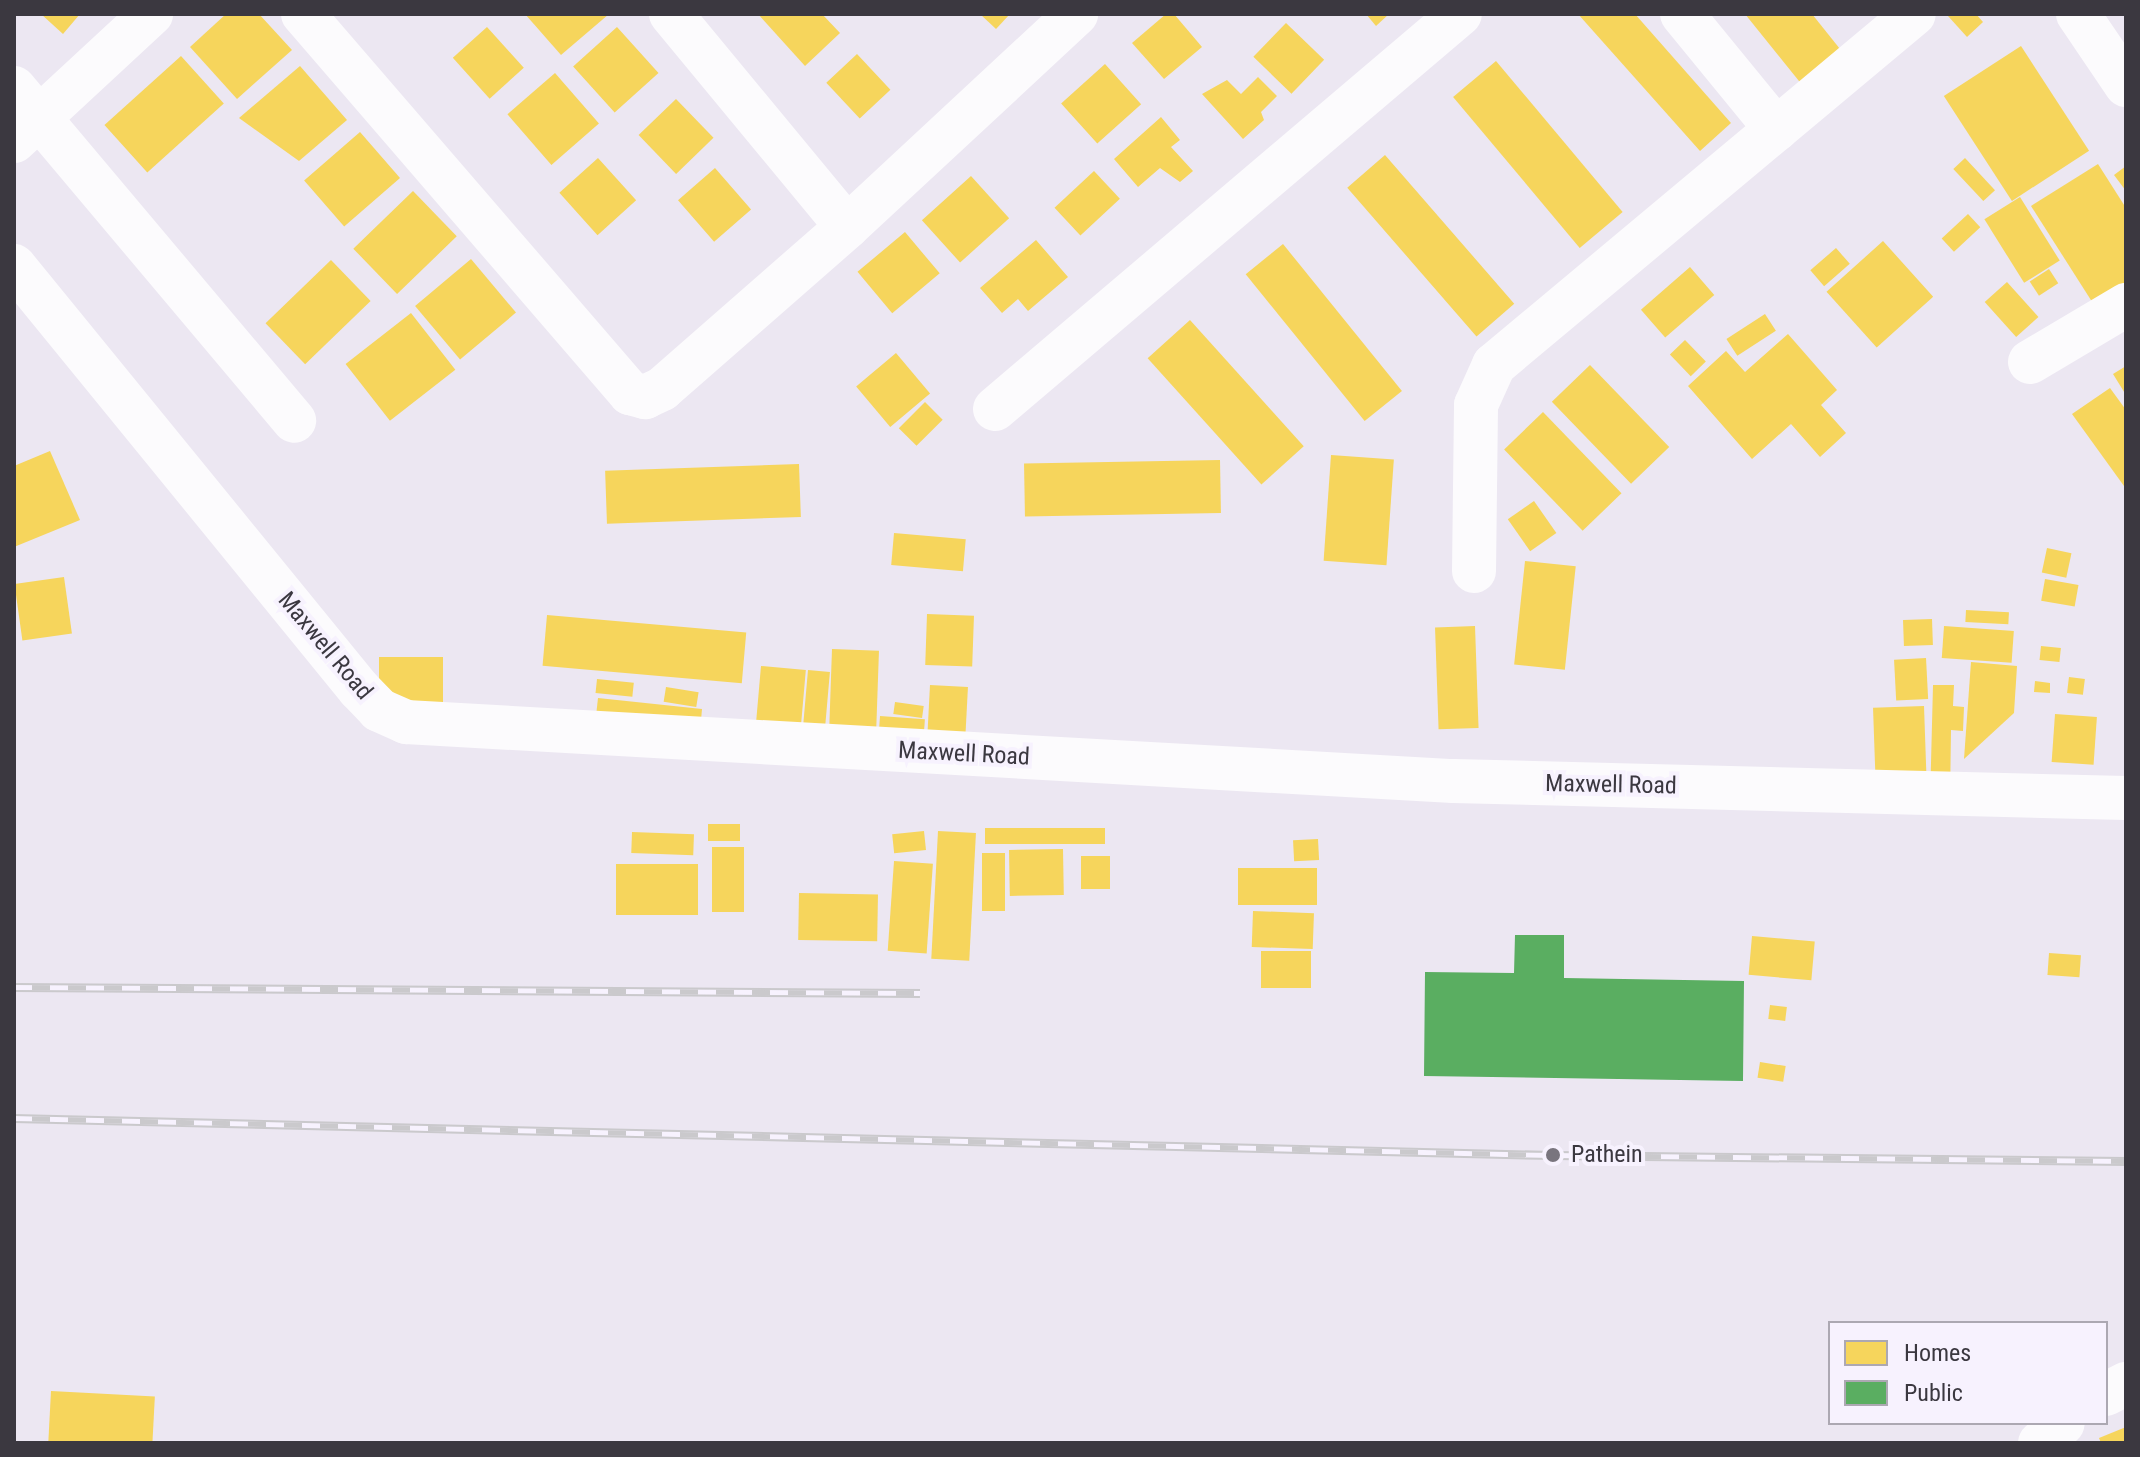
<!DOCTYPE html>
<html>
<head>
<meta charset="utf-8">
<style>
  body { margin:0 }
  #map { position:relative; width:2140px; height:1457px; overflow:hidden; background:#ece7f2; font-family:"Roboto Condensed",sans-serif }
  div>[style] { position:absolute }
  .homes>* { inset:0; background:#f6d55c; transform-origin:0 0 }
  .public>* { inset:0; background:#5aae61 }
  .street>* { height:44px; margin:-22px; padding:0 22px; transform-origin:22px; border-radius:22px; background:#fcfbfd }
  .rail>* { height:9px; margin-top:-4.5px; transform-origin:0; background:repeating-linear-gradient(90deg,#f7f2fe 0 18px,#cac9cc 0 36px); box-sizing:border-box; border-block:2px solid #cac9cc }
  .dots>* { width:22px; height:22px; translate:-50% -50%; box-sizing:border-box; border:4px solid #f7f2fe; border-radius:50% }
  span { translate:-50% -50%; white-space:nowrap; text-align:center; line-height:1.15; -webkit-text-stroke:8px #f7f2fe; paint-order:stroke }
  .street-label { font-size:24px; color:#3b3840 }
  .poi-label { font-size:24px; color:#3b3840 }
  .left { translate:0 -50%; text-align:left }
  .frame { position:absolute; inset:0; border:16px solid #3b3840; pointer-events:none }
  .legend { position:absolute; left:1828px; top:1321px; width:280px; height:104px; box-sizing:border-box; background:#f7f2fe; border:2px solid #aca8b2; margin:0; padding:10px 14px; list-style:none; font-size:24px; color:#3b3840 }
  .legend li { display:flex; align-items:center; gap:16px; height:40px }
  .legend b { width:40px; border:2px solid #aca8b2 }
</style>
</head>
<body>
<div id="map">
  <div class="homes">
    <i style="clip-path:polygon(41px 14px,80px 14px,63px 34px)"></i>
    <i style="clip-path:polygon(226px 14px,259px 14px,292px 50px,237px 99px,190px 47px)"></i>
    <i style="clip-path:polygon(525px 14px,609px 14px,561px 55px)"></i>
    <i style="clip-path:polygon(758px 14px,822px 14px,840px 33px,805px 66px)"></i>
    <i style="clip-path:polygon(980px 14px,1010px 14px,996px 29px)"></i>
    <i style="clip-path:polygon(1166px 14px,1174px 14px,1202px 47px,1164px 79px,1132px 43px)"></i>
    <i style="clip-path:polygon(1366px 14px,1389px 14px,1376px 26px)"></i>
    <i style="clip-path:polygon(1578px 14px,1635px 14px,1731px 123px,1700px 151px)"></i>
    <i style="clip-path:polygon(1745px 14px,1812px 14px,1844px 54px,1803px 86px)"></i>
    <i style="clip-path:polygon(1976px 14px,1983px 22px,1967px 37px,1948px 16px)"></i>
    <i style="left:1286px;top:23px;width:53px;height:47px;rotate:44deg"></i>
    <i style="left:487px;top:27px;width:55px;height:46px;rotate:48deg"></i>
    <i style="left:617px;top:27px;width:62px;height:59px;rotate:48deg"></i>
    <i style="left:2021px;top:46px;width:125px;height:92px;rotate:57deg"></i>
    <i style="left:857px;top:54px;width:49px;height:42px;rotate:47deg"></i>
    <i style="left:181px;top:56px;width:64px;height:103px;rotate:48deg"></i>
    <i style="left:1496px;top:61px;width:197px;height:56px;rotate:50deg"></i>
    <i style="left:1105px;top:64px;width:54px;height:59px;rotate:48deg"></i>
    <i style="clip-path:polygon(300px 66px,347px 120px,299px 161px,239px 118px)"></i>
    <i style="left:555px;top:73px;width:67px;height:63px;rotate:49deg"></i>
    <i style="clip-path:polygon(1258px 77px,1277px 96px,1261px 112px,1264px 120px,1243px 139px,1202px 94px,1227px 80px,1241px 94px)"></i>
    <i style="left:676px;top:99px;width:54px;height:52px;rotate:46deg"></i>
    <i style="clip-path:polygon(1161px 117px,1180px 140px,1171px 147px,1193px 171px,1180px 182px,1160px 168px,1138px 187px,1114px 159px)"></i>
    <i style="left:360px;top:132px;width:61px;height:74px;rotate:49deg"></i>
    <i style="left:1385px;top:155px;width:197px;height:50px;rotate:49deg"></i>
    <i style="left:598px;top:158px;width:57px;height:52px;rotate:48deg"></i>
    <i style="left:1965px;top:158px;width:44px;height:16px;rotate:47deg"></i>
    <i style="clip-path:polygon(2098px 164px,2126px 208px,2126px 289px,2096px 308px,2031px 206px)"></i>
    <i style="clip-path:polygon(2126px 166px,2126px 191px,2114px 175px)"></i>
    <i style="left:715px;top:168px;width:55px;height:49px;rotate:49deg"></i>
    <i style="left:1094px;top:171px;width:38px;height:54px;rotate:47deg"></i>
    <i style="left:971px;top:176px;width:57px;height:66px;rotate:48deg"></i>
    <i style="left:413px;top:191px;width:63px;height:83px;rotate:46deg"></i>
    <i style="left:2020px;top:197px;width:75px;height:42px;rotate:58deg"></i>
    <i style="left:1968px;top:214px;width:18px;height:36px;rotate:47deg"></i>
    <i style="left:905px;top:232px;width:54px;height:62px;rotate:50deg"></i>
    <i style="clip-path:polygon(1036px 240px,1068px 277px,1028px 311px,1018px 299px,1002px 313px,980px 288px)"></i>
    <i style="left:1883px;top:241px;width:75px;height:76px;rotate:48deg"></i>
    <i style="left:1283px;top:244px;width:189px;height:48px;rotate:51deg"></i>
    <i style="left:1836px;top:248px;width:21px;height:34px;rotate:49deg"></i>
    <i style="left:471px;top:259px;width:70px;height:73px;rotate:50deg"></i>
    <i style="left:331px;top:260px;width:57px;height:91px;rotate:46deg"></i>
    <i style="left:1690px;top:267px;width:37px;height:65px;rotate:49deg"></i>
    <i style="left:2049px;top:269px;width:17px;height:23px;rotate:57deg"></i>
    <i style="left:2007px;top:282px;width:47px;height:30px;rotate:48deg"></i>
    <i style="left:411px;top:313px;width:72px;height:83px;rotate:52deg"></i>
    <i style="left:1765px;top:314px;width:20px;height:46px;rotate:57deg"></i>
    <i style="left:1190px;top:320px;width:170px;height:57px;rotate:48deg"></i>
    <i style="clip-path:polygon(1788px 334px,1837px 390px,1821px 405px,1846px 433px,1820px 457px,1791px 424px,1752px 459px,1688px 386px,1726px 351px,1745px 372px)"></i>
    <i style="left:1685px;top:340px;width:30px;height:21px;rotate:46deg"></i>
    <i style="left:896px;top:353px;width:53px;height:52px;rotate:50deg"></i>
    <i style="left:1590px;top:365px;width:114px;height:53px;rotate:46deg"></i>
    <i style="clip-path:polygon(2126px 366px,2126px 395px,2113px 374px)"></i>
    <i style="clip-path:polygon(2110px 388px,2126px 410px,2124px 486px,2072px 414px)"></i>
    <i style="left:925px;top:402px;width:25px;height:37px;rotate:45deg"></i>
    <i style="left:1543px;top:412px;width:113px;height:54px;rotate:46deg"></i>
    <i style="clip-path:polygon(50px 451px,80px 520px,14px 547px,14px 466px)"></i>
    <i style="left:1331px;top:455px;width:63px;height:106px;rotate:4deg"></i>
    <i style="left:1220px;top:460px;width:53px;height:196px;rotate:89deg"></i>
    <i style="left:799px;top:464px;width:53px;height:194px;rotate:88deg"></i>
    <i style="left:1534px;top:501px;width:39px;height:32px;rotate:55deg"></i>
    <i style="left:894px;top:533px;width:72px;height:32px;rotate:5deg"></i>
    <i style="left:2047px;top:548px;width:25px;height:25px;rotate:12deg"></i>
    <i style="left:1525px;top:561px;width:51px;height:104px;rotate:6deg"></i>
    <i style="left:64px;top:577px;width:57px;height:50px;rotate:82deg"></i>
    <i style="left:2045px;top:579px;width:34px;height:22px;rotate:10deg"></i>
    <i style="left:1966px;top:610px;width:43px;height:12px;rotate:3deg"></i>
    <i style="left:927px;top:614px;width:47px;height:51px;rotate:2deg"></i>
    <i style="left:547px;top:615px;width:200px;height:51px;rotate:5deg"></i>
    <i style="left:1932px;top:619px;width:26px;height:29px;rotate:88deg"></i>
    <i style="left:1475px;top:626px;width:102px;height:40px;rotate:88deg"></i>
    <i style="left:1944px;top:626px;width:70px;height:32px;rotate:4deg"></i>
    <i style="left:2041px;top:646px;width:20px;height:14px;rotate:6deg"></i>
    <i style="left:832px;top:649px;width:47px;height:110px;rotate:2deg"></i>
    <i style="left:379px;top:657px;width:64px;height:64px"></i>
    <i style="left:1926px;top:658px;width:41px;height:32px;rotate:87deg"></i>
    <i style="clip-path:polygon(1971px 662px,2017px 666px,2014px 713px,1964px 759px)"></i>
    <i style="left:761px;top:666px;width:45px;height:92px;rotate:5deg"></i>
    <i style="left:808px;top:670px;width:22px;height:90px;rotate:5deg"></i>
    <i style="left:2069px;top:677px;width:16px;height:16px;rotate:7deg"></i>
    <i style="left:597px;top:679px;width:37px;height:14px;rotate:6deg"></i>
    <i style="clip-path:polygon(2035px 681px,2050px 683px,2050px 693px,2034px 692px)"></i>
    <i style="left:930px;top:685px;width:38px;height:57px;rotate:3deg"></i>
    <i style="clip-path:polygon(1933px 685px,1954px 685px,1953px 706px,1964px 707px,1963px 731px,1951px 730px,1950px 802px,1930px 802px)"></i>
    <i style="left:666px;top:687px;width:33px;height:15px;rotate:9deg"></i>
    <i style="clip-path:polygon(598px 698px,702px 709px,698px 755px,594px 734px)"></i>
    <i style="left:895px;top:702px;width:29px;height:12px;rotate:8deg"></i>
    <i style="left:1924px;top:706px;width:94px;height:51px;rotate:88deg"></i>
    <i style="left:2055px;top:714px;width:42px;height:48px;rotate:4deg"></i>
    <i style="left:880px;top:716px;width:45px;height:52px;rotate:4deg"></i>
    <i style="left:708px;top:824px;width:32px;height:17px"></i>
    <i style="left:1105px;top:828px;width:16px;height:120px;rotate:90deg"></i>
    <i style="left:924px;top:831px;width:19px;height:32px;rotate:84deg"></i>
    <i style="left:938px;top:831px;width:38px;height:128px;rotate:3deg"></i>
    <i style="left:632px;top:832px;width:62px;height:21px;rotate:2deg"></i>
    <i style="left:1318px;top:839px;width:21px;height:25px;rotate:87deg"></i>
    <i style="left:712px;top:847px;width:32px;height:65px"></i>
    <i style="left:1063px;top:849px;width:46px;height:54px;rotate:89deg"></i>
    <i style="left:1005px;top:853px;width:58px;height:23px;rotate:90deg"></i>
    <i style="left:1081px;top:856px;width:29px;height:33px"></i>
    <i style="left:894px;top:861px;width:39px;height:90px;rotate:4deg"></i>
    <i style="left:616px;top:864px;width:82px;height:51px"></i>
    <i style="left:1317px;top:868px;width:37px;height:79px;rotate:90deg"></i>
    <i style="left:799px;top:893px;width:79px;height:47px;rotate:1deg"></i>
    <i style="left:1253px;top:911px;width:61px;height:36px;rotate:2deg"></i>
    <i style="left:1752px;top:936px;width:63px;height:39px;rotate:5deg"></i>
    <i style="left:1261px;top:951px;width:50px;height:37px"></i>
    <i style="left:2049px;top:953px;width:32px;height:22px;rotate:4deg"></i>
    <i style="left:1770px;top:1005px;width:17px;height:14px;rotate:7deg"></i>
    <i style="left:1760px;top:1062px;width:26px;height:16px;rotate:9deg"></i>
    <i style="left:51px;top:1391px;width:104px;height:52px;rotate:3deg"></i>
    <i style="clip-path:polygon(2126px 1427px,2126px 1443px,2101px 1443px,2099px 1438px)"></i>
  </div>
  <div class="public">
    <i style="clip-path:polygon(1515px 935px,1564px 935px,1564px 978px,1744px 981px,1743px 1081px,1424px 1076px,1425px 972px,1514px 973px)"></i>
  </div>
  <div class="street">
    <i style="left:303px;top:14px;width:501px;rotate:49.21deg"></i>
    <i style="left:630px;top:393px;width:16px;rotate:15deg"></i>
    <i style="left:645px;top:397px;width:19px;rotate:-25deg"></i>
    <i style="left:662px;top:389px;width:246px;rotate:-41.2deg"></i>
    <i style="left:847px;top:227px;width:313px;rotate:-42.9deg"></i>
    <i style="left:671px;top:14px;width:276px;rotate:50.4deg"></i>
    <i style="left:1682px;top:14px;width:149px;rotate:50.7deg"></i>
    <i style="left:2078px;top:14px;width:86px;rotate:55.9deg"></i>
    <i style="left:14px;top:88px;width:435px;rotate:49.9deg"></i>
    <i style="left:14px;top:141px;width:187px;rotate:-42.8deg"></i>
    <i style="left:14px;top:266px;width:546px;rotate:50.8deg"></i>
    <i style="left:359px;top:689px;width:29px;rotate:46deg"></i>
    <i style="left:379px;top:710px;width:30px;rotate:24deg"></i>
    <i style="left:406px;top:722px;width:1049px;rotate:3.23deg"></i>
    <i style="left:1453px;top:781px;width:673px;rotate:1.45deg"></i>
    <i style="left:2030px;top:362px;width:112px;rotate:-30.7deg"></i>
    <i style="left:995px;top:409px;width:610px;rotate:-40.35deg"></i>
    <i style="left:1474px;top:571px;width:166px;rotate:-89.3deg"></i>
    <i style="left:1476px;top:405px;width:44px;rotate:-65.8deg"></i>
    <i style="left:1494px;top:365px;width:547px;rotate:-39.89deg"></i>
    <i style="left:2106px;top:1394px;width:22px;rotate:-27deg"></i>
    <i style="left:2040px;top:1443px;width:30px;rotate:-41deg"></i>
  </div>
  <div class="rail">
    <i style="left:14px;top:987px;width:906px;rotate:0.38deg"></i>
    <i style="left:14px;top:1118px;width:1539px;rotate:1.38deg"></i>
    <i style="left:1553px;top:1155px;width:573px;rotate:0.6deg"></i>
  </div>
  <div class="dots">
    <i style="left:1553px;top:1155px;background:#79757e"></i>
  </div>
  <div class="street-label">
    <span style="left:325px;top:646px;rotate:50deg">Maxwell Road</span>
    <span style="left:964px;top:754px;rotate:3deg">Maxwell Road</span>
    <span style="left:1611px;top:785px;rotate:1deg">Maxwell Road</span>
  </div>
  <div class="poi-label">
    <span class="left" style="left:1571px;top:1155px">Pathein</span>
  </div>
  <div class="frame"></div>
  <ul class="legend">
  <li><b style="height:22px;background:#f6d55c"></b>Homes</li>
  <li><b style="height:22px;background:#5aae61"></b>Public</li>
  </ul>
</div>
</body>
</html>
